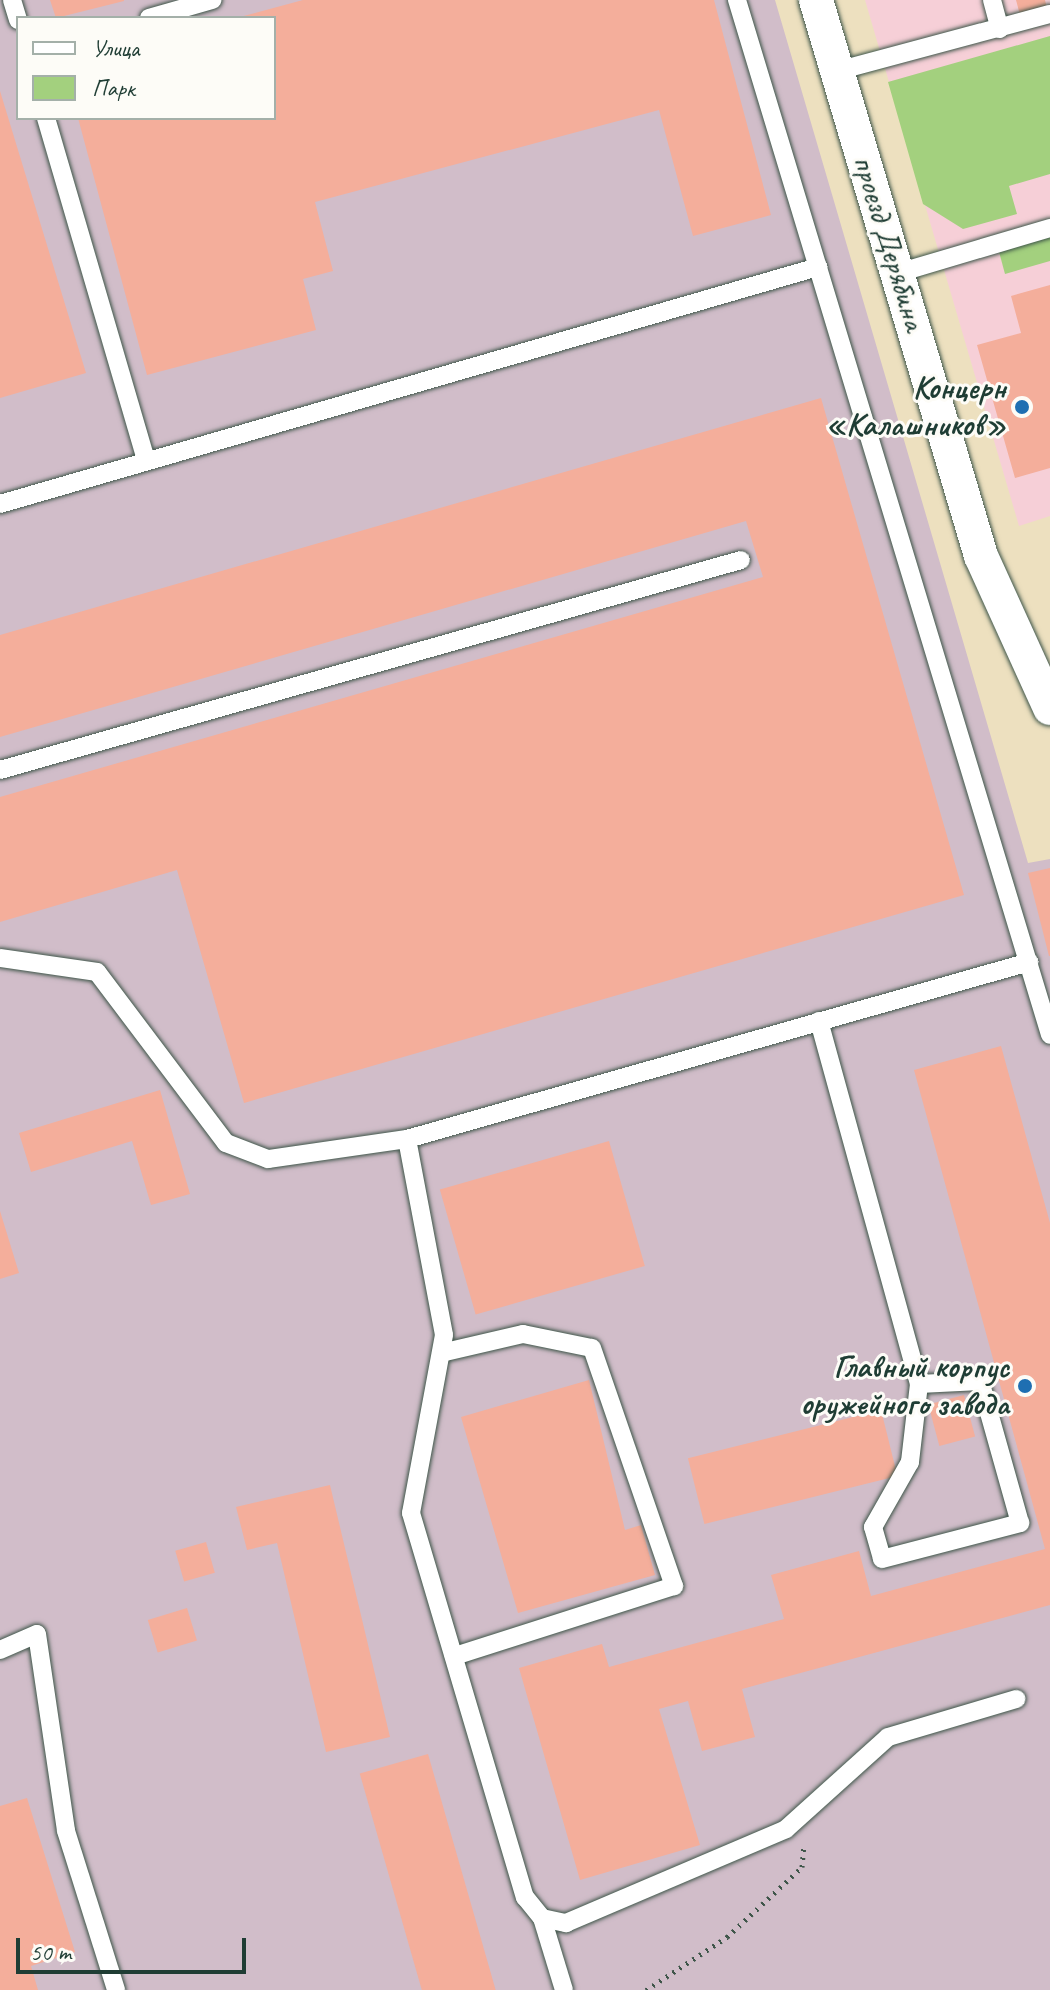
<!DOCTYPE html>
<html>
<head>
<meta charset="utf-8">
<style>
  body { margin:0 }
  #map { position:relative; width:1050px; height:1990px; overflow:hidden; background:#ede0bf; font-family:Caveat,sans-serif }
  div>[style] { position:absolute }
  .built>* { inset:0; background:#f6cfd7 }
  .industrial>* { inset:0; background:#d1bdc9 }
  .green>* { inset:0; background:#a3d07e }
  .building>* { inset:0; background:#f4ae9b; transform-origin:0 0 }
  .path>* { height:5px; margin-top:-2.5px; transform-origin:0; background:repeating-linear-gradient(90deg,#3e5549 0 2px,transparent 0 8px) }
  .roads { filter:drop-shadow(0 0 2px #3e5549) drop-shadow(0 0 2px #3e5549) }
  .service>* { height:18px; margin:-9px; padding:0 9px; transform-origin:9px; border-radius:9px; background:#fff }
  .minor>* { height:34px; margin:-17px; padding:0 17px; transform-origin:17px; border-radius:17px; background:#fff }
  .dots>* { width:22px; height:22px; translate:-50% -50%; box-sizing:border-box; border:4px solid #fdfcf7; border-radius:50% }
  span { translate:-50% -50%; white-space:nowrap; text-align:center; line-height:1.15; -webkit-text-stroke:6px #fdfcf7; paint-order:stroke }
  .street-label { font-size:32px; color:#1f3d34 }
  .poi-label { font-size:32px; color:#1f3d34; font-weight:700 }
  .right { translate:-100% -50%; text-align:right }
  .legend { position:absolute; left:16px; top:16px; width:260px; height:104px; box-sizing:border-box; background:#fdfcf7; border:2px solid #a4b0a9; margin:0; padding:10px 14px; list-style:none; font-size:24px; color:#1f3d34 }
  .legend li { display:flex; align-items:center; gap:16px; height:40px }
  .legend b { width:40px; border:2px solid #a4b0a9 }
  .scale { position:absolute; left:16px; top:1938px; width:230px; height:36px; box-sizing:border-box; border:4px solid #1f3d34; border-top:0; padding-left:10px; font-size:24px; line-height:28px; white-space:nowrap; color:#1f3d34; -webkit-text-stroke:6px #fdfcf7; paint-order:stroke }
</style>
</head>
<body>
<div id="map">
  <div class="built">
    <i style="clip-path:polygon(865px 0,1050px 0,1050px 516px,1019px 526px)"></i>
  </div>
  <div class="industrial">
    <i style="clip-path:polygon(evenodd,0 0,775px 0,1028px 863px,1050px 859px,1050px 1990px,0 1990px,0 0,18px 18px,274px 18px,274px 118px,18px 118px,18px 18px)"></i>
  </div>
  <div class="green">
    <i style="clip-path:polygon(1050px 36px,1050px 174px,1009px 186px,1017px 214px,963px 229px,923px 204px,888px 82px)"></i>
    <i style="clip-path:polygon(1050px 234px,1050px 261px,1005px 274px,998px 248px)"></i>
  </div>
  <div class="building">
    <i style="clip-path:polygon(50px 0,124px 0,124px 1px,56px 18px)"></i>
    <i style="clip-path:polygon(303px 0,714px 0,771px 215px,693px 236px,659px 110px,315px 202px,333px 271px,303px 279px,316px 330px,147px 375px,78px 118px,274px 118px,274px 18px,240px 17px)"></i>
    <i style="clip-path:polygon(1016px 0,1045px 0,1047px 8px,1020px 15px)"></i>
    <i style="clip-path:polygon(0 91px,86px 373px,0 398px)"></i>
    <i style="clip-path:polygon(1050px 285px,1050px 468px,1015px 478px,977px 345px,1021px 333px,1011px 296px)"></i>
    <i style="clip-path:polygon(821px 398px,964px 895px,244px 1103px,177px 870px,0 922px,0 797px,763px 577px,746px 521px,0 737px,0 635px)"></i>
    <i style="clip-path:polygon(1050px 868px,1050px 956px,1049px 956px,1028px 873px)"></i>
    <i style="clip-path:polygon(1001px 1046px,1050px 1223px,1050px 1605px,742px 1689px,755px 1737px,702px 1751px,688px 1701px,659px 1709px,700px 1845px,580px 1880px,519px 1668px,602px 1644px,609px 1667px,784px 1619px,771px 1575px,859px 1551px,871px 1596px,1045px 1549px,914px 1070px)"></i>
    <i style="clip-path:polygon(160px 1090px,190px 1194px,151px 1205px,132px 1141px,31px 1172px,19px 1133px)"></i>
    <i style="left:609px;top:1141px;width:130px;height:176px;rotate:74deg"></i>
    <i style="clip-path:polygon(0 1211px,19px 1273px,0 1279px)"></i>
    <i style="clip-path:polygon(589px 1380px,625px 1530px,641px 1525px,655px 1575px,518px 1613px,461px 1417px)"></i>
    <i style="left:964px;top:1395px;width:43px;height:37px;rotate:75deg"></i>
    <i style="left:881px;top:1410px;width:68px;height:199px;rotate:76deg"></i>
    <i style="clip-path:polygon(330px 1485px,390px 1737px,326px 1752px,277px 1543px,247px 1550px,236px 1507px)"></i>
    <i style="left:206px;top:1542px;width:32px;height:32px;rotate:74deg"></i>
    <i style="left:187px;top:1608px;width:34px;height:41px;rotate:73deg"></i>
    <i style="left:428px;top:1754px;width:246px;height:71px;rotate:74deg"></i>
    <i style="clip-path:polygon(27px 1798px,75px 1952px,31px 1966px,38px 1990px,0 1990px,0 1806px)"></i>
  </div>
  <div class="path">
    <i style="left:646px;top:1990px;width:97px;rotate:-33.2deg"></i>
    <i style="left:727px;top:1937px;width:103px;rotate:-43deg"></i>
    <i style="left:802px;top:1867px;width:23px;rotate:-85deg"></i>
  </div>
  <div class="roads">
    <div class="service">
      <i style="left:12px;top:0;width:21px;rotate:73deg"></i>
      <i style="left:737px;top:0;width:1081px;rotate:73.17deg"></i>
      <i style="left:992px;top:0;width:30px;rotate:75deg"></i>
      <i style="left:149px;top:18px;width:66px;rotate:-15.9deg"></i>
      <i style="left:837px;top:71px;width:220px;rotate:-15deg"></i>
      <i style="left:46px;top:118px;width:357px;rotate:73.7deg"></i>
      <i style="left:898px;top:273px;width:159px;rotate:-16.5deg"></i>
      <i style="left:0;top:504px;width:852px;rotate:-16.16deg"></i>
      <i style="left:0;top:770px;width:770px;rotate:-15.82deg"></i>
      <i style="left:0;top:958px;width:98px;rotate:8.2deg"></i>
      <i style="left:97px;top:972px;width:214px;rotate:53deg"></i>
      <i style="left:226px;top:1143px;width:45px;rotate:20.9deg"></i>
      <i style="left:268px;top:1159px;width:140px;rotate:-8.2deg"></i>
      <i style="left:407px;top:1139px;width:647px;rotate:-15.88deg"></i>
      <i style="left:819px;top:1021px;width:377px;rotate:74.6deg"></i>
      <i style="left:919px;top:1384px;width:79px;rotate:96.6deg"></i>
      <i style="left:910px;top:1462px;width:75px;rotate:119.6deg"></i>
      <i style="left:873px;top:1527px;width:33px;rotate:74deg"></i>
      <i style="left:882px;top:1559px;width:143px;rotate:-14.6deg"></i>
      <i style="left:1020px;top:1523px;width:148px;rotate:-105.7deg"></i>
      <i style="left:980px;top:1381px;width:61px;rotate:177.2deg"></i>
      <i style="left:407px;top:1139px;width:199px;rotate:79.3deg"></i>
      <i style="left:444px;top:1335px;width:181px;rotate:100.5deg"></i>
      <i style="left:411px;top:1513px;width:401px;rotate:73.5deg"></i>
      <i style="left:525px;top:1897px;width:27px;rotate:51deg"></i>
      <i style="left:542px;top:1918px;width:25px;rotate:12deg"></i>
      <i style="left:566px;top:1923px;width:239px;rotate:-23.1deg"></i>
      <i style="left:786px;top:1829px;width:137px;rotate:-42deg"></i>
      <i style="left:888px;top:1737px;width:134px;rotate:-16.5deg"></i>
      <i style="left:441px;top:1353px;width:84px;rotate:-13deg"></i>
      <i style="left:523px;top:1334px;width:70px;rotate:11.5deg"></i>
      <i style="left:592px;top:1348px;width:252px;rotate:71deg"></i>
      <i style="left:674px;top:1586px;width:231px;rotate:162.3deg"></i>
      <i style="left:0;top:1650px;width:40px;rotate:-23.4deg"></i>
      <i style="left:37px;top:1634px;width:199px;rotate:81.6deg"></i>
      <i style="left:66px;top:1831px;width:167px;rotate:72.5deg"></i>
      <i style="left:542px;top:1918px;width:75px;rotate:73deg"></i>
    </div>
    <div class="minor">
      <i style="left:816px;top:0;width:580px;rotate:73.47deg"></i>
      <i style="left:981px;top:556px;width:167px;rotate:65.6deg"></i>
    </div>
  </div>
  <div class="dots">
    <i style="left:1022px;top:407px;background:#1f6fb2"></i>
    <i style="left:1025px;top:1386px;background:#1f6fb2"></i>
  </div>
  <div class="street-label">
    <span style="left:889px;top:243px;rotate:73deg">проезд Дерябина</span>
  </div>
  <div class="poi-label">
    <span class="right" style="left:1006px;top:407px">Концерн<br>«Калашников»</span>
    <span class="right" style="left:1009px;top:1386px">Главный корпус<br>оружейного завода</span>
  </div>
  <ul class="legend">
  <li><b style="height:10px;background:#fff"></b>Улица</li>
  <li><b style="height:22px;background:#a3d07e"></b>Парк</li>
  </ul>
  <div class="scale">50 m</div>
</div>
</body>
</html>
